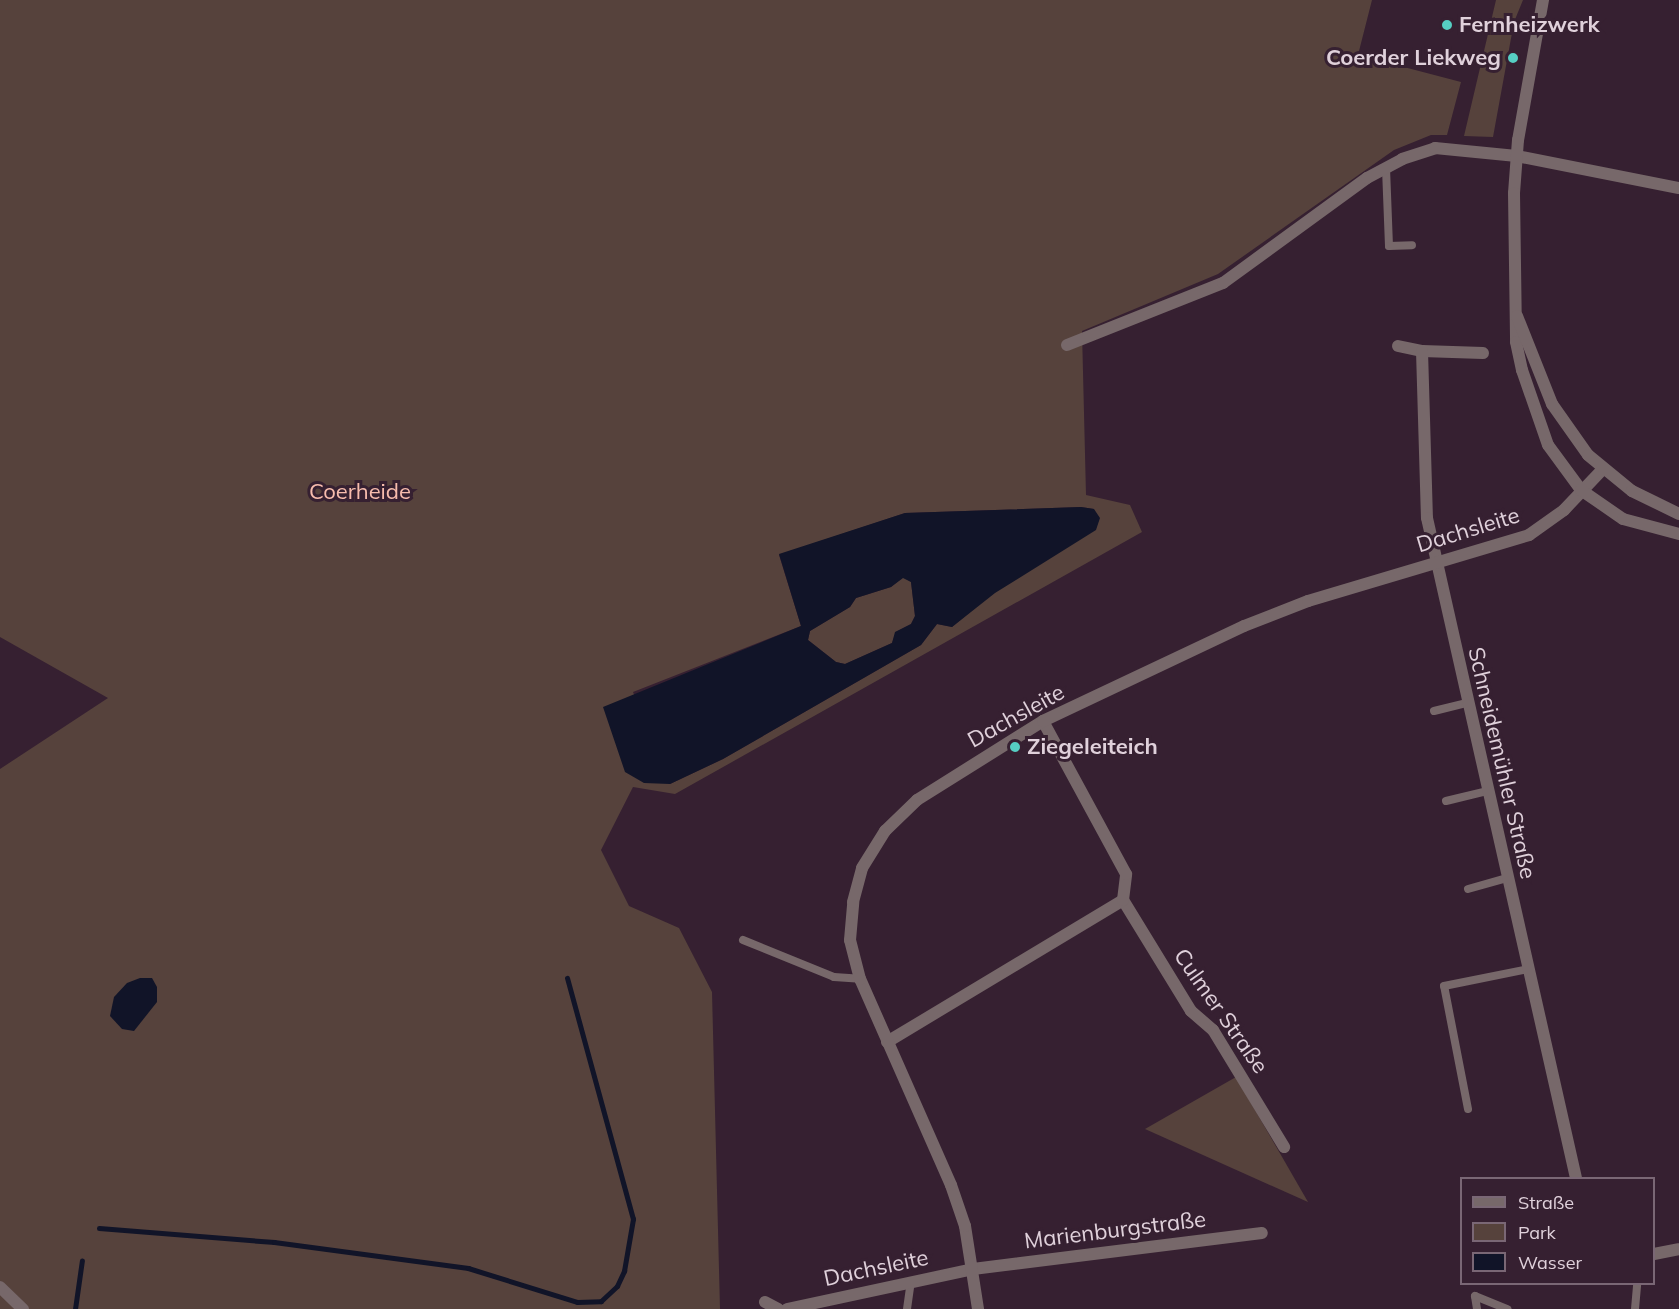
<!DOCTYPE html>
<html>
<head>
<meta charset="utf-8">
<style>
  body { margin:0 }
  #map { position:relative; width:1679px; height:1309px; overflow:hidden; background:#362031; font-family:Mulish,sans-serif }
  div>[style] { position:absolute }
  .green>* { inset:0; background:#56423c }
  .water>* { inset:0; background:#111428 }
  .stream>* { height:5px; margin:-2.5px; padding:0 2.5px; transform-origin:2.5px; border-radius:2.5px; background:#111428 }
  .service>* { height:8px; margin:-4px; padding:0 4px; transform-origin:4px; border-radius:4px; background:#77686a }
  .minor>* { height:12px; margin:-6px; padding:0 6px; transform-origin:6px; border-radius:6px; background:#77686a }
  .tertiary>* { height:12px; margin:-6px; padding:0 6px; transform-origin:6px; border-radius:6px; background:#77686a }
  .dots>* { width:16px; height:16px; translate:-50% -50%; box-sizing:border-box; border:3px solid #362031; border-radius:50% }
  span { translate:-50% -50%; white-space:nowrap; text-align:center; line-height:1.15; -webkit-text-stroke:6px #362031; paint-order:stroke }
  .poi-label { font-size:22px; color:#e0d1db; font-weight:700 }
  .left { translate:0 -50%; text-align:left }
  .right { translate:-100% -50%; text-align:right }
  .park-label { font-size:22px; color:#f7bcad }
  .street-label { font-size:22px; color:#e0d1db }
  .legend { position:absolute; left:1460px; top:1177px; width:195px; height:108px; box-sizing:border-box; background:#362031; border:2px solid #7a6775; margin:0; padding:8px 10px; list-style:none; font-size:18px; color:#e0d1db }
  .legend li { display:flex; align-items:center; gap:12px; height:30px }
  .legend b { width:30px; border:2px solid #7a6775 }
</style>
</head>
<body>
<div id="map">
  <div class="green">
    <i style="clip-path:polygon(evenodd,0 0,1372px 0,1358px 55px,1461px 82px,1447px 135px,1431px 135px,1394px 150px,1218px 274px,1082px 331px,1086px 495px,1130px 505px,1142px 532px,675px 794px,633px 787px,601px 850px,629px 906px,679px 928px,712px 992px,720px 1309px,0 1309px,0 769px,108px 698px,0 637px,0 0,1081px 507px,1094px 509px,952px 627px,937px 624px,921px 645px,723px 759px,670px 784px,633px 692px,801px 626px,779px 555px,905px 513px,1081px 507px)"></i>
    <i style="clip-path:polygon(1496px 0,1523px 0,1514px 22px,1493px 137px,1464px 136px)"></i>
    <i style="clip-path:polygon(903px 577px,911px 582px,915px 616px,911px 624px,896px 632px,892px 643px,845px 664px,836px 662px,808px 640px,810px 631px,850px 607px,856px 598px,891px 587px)"></i>
    <i style="clip-path:polygon(1236px 1077px,1308px 1202px,1145px 1129px)"></i>
  </div>
  <div class="water">
    <i style="clip-path:polygon(evenodd,1081px 507px,1094px 509px,1100px 518px,1096px 530px,995px 593px,952px 627px,937px 624px,921px 645px,723px 759px,670px 784px,644px 783px,625px 772px,603px 707px,801px 626px,779px 554px,905px 513px,1081px 507px,903px 578px,911px 582px,915px 616px,911px 624px,895px 632px,892px 643px,845px 664px,836px 662px,808px 640px,810px 631px,850px 607px,856px 598px,891px 587px,903px 578px)"></i>
    <i style="clip-path:polygon(140px 978px,152px 978px,157px 987px,157px 1002px,134px 1031px,122px 1029px,110px 1016px,114px 997px,127px 983px)"></i>
  </div>
  <div class="stream">
    <i style="left:99px;top:1228px;width:176px;rotate:4.6deg"></i>
    <i style="left:274px;top:1242px;width:196px;rotate:7.6deg"></i>
    <i style="left:468px;top:1268px;width:114px;rotate:17.3deg"></i>
    <i style="left:577px;top:1302px;width:24px;rotate:-2deg"></i>
    <i style="left:601px;top:1301px;width:22px;rotate:-43deg"></i>
    <i style="left:617px;top:1286px;width:17px;rotate:-65deg"></i>
    <i style="left:624px;top:1271px;width:53px;rotate:-80.2deg"></i>
    <i style="left:633px;top:1219px;width:250px;rotate:-105.3deg"></i>
    <i style="left:75px;top:1309px;width:49px;rotate:-81.9deg"></i>
  </div>
  <div class="service">
    <i style="left:1386px;top:168px;width:78px;rotate:87.8deg"></i>
    <i style="left:1389px;top:246px;width:23px;rotate:-2deg"></i>
    <i style="left:1434px;top:711px;width:34px;rotate:-14deg"></i>
    <i style="left:1446px;top:801px;width:42px;rotate:-13.7deg"></i>
    <i style="left:1468px;top:889px;width:41px;rotate:-15.8deg"></i>
    <i style="left:743px;top:940px;width:98px;rotate:22.1deg"></i>
    <i style="left:834px;top:977px;width:26px;rotate:4deg"></i>
    <i style="left:1468px;top:1109px;width:125px;rotate:-101deg"></i>
    <i style="left:1444px;top:986px;width:86px;rotate:-11.4deg"></i>
    <i style="left:907px;top:1309px;width:27px;rotate:-82deg"></i>
    <i style="left:1477px;top:1309px;width:13px;rotate:-99deg"></i>
    <i style="left:1475px;top:1296px;width:35px;rotate:22deg"></i>
    <i style="left:1635px;top:1309px;width:25px;rotate:-85deg"></i>
  </div>
  <div class="minor">
    <i style="left:1067px;top:345px;width:168px;rotate:-21.7deg"></i>
    <i style="left:1223px;top:283px;width:178px;rotate:-36.1deg"></i>
    <i style="left:1367px;top:178px;width:40px;rotate:-28deg"></i>
    <i style="left:1402px;top:159px;width:35px;rotate:-18deg"></i>
    <i style="left:1435px;top:148px;width:82px;rotate:5.6deg"></i>
    <i style="left:1517px;top:156px;width:165px;rotate:11.2deg"></i>
    <i style="left:1398px;top:346px;width:25px;rotate:12deg"></i>
    <i style="left:1483px;top:353px;width:61px;rotate:-178.1deg"></i>
    <i style="left:1422px;top:351px;width:167px;rotate:88.3deg"></i>
    <i style="left:1427px;top:518px;width:677px;rotate:77.28deg"></i>
    <i style="left:1123px;top:900px;width:130px;rotate:58.5deg"></i>
    <i style="left:1191px;top:1011px;width:29px;rotate:41deg"></i>
    <i style="left:1213px;top:1030px;width:137px;rotate:58.7deg"></i>
    <i style="left:887px;top:1042px;width:275px;rotate:-31deg"></i>
    <i style="left:1123px;top:900px;width:26px;rotate:-83deg"></i>
    <i style="left:1126px;top:874px;width:174px;rotate:-118.5deg"></i>
    <i style="left:1654px;top:1254px;width:25px;rotate:-11deg"></i>
    <i style="left:0;top:1287px;width:32px;rotate:44deg"></i>
    <i style="left:765px;top:1302px;width:15px;rotate:28deg"></i>
    <i style="left:787px;top:1309px;width:190px;rotate:-12.1deg"></i>
    <i style="left:973px;top:1269px;width:291px;rotate:-7.1deg"></i>
    <i style="left:978px;top:1309px;width:84px;rotate:-98.9deg"></i>
    <i style="left:965px;top:1226px;width:43px;rotate:-108.9deg"></i>
    <i style="left:951px;top:1185px;width:225px;rotate:-113.8deg"></i>
    <i style="left:860px;top:979px;width:40px;rotate:-104.4deg"></i>
    <i style="left:850px;top:940px;width:38px;rotate:-85deg"></i>
    <i style="left:853px;top:902px;width:35px;rotate:-75deg"></i>
    <i style="left:862px;top:868px;width:44px;rotate:-58.1deg"></i>
    <i style="left:885px;top:831px;width:45px;rotate:-44.1deg"></i>
    <i style="left:917px;top:800px;width:149px;rotate:-32.1deg"></i>
    <i style="left:1043px;top:721px;width:222px;rotate:-25.3deg"></i>
    <i style="left:1244px;top:626px;width:69px;rotate:-21.3deg"></i>
    <i style="left:1308px;top:601px;width:231px;rotate:-16.6deg"></i>
    <i style="left:1529px;top:535px;width:43px;rotate:-35.5deg"></i>
    <i style="left:1564px;top:510px;width:55px;rotate:-46.5deg"></i>
  </div>
  <div class="tertiary">
    <i style="left:1543px;top:0;width:142px;rotate:100.1deg"></i>
    <i style="left:1518px;top:140px;width:53px;rotate:94.3deg"></i>
    <i style="left:1514px;top:193px;width:149px;rotate:89.2deg"></i>
    <i style="left:1516px;top:342px;width:29px;rotate:78deg"></i>
    <i style="left:1522px;top:370px;width:79px;rotate:70.9deg"></i>
    <i style="left:1548px;top:445px;width:56px;rotate:53.7deg"></i>
    <i style="left:1581px;top:490px;width:51px;rotate:34.6deg"></i>
    <i style="left:1623px;top:519px;width:58px;rotate:15deg"></i>
    <i style="left:1517px;top:316px;width:95px;rotate:68.3deg"></i>
    <i style="left:1552px;top:404px;width:62px;rotate:54.8deg"></i>
    <i style="left:1588px;top:455px;width:57px;rotate:39.3deg"></i>
    <i style="left:1632px;top:491px;width:52px;rotate:26.1deg"></i>
  </div>
  <div class="dots">
    <i style="left:1447px;top:25px;background:#56cec3"></i>
    <i style="left:1513px;top:58px;background:#56cec3"></i>
    <i style="left:1015px;top:747px;background:#56cec3"></i>
  </div>
  <div class="poi-label">
    <span class="left" style="left:1459px;top:25px">Fernheizwerk</span>
    <span class="right" style="left:1501px;top:58px">Coerder Liekweg</span>
    <span class="left" style="left:1027px;top:747px">Ziegeleiteich</span>
  </div>
  <div class="park-label">
    <span style="left:360px;top:492px">Coerheide</span>
  </div>
  <div class="street-label">
    <span style="left:1468px;top:530px;rotate:-17deg">Dachsleite</span>
    <span style="left:1016px;top:716px;rotate:-29deg">Dachsleite</span>
    <span style="left:1502px;top:763px;rotate:77deg">Schneidemühler Straße</span>
    <span style="left:1221px;top:1011px;rotate:55deg">Culmer Straße</span>
    <span style="left:1115px;top:1230px;rotate:-7deg">Marienburgstraße</span>
    <span style="left:876px;top:1268px;rotate:-12deg">Dachsleite</span>
  </div>
  <ul class="legend">
  <li><b style="height:8px;background:#77686a"></b>Straße</li>
  <li><b style="height:16px;background:#56423c"></b>Park</li>
  <li><b style="height:16px;background:#111428"></b>Wasser</li>
  </ul>
</div>
</body>
</html>
